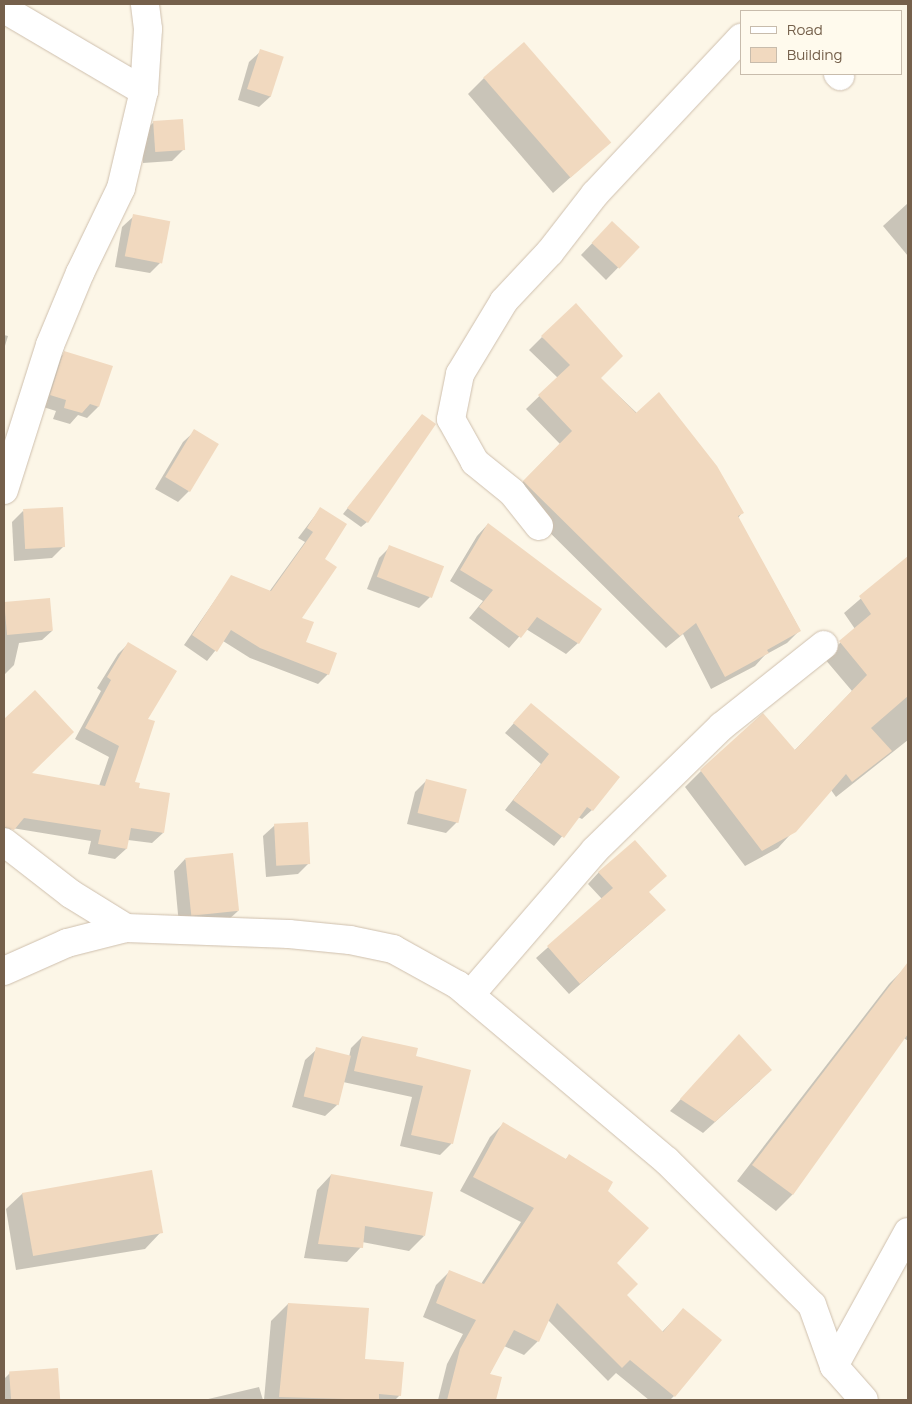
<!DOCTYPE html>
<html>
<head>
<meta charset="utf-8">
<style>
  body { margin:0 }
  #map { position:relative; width:912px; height:1404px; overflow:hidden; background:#fcf6e7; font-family:Manrope,sans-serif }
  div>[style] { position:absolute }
  .shadow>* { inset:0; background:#0003 }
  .building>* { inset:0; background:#f1d9bf; transform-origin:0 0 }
  .roads { filter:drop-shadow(0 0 1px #cebfad) drop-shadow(0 0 1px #cebfad) }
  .minor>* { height:28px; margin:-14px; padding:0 14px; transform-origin:14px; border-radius:14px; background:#fff }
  span { translate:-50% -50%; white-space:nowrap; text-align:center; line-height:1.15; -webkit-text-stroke:4.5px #fffaed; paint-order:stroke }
  .frame { position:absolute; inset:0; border:5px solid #75604b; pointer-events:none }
  .legend { position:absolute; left:740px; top:10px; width:162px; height:65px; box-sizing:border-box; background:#fffaed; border:1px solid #c8bcac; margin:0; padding:6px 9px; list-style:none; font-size:15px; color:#75604b }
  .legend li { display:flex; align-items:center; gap:10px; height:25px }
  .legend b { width:25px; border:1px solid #c8bcac }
</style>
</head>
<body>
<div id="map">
  <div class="shadow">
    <i style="clip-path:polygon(261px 51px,271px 96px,259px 107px,238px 100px,249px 62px)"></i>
    <i style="clip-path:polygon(484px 78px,610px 142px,553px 193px,468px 94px)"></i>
    <i style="clip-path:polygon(154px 122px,183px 150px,172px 161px,143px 163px,142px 133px)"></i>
    <i style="clip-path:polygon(908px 203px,908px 256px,883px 226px)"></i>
    <i style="clip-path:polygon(134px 216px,161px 262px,150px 273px,115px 267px,122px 227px)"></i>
    <i style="clip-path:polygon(601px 234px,638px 247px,606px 280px,581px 255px)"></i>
    <i style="clip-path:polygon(4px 335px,8px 336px,4px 349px)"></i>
    <i style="clip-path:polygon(542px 337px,600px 378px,742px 513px,738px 518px,800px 630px,787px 643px,765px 655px,755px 666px,711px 689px,683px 634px,666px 648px,511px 494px,560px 444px,526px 409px,558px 378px,529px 350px)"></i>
    <i style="clip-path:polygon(65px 352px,111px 367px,98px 407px,87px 418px,78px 415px,70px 424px,53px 419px,56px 411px,40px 406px,54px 364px)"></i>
    <i style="clip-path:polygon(417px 421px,367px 522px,361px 527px,343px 514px)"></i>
    <i style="clip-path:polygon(195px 431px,189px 491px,178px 502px,155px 489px,183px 442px)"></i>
    <i style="clip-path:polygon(320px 509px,324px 560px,300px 618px,304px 642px,328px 674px,318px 684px,250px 658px,223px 641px,207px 661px,184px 645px,231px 577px,269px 592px,305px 542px,298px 538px)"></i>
    <i style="clip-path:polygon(23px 511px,63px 547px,52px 558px,14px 561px,12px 522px)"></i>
    <i style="clip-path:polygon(488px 524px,578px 643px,566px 654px,526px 629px,509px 648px,469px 618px,483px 601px,450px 581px,477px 536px)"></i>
    <i style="clip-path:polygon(390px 547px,430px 597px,419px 608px,367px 589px,379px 558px)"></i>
    <i style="clip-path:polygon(908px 558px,908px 740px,836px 797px,831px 790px,778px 848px,745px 866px,685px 787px,701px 771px,794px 751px,852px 691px,824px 658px,855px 629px,844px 613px)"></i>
    <i style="clip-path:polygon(49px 600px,52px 631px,42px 640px,19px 643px,14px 665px,4px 675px,4px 604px)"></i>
    <i style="clip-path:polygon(128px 644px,146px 719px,133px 783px,163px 833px,152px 843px,128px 840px,126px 849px,115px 859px,88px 854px,91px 841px,12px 828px,4px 836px,4px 721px,35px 692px,30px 774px,99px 786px,109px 757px,75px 739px,101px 691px,97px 688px,118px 654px)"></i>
    <i style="clip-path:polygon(522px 714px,618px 777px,592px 810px,582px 819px,578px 817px,554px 846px,505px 810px,541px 764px,505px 733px)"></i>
    <i style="clip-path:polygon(426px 781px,457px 822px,446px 833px,407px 824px,415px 792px)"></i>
    <i style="clip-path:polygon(275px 825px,309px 863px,298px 874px,266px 877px,263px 836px)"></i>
    <i style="clip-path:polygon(185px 859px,238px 911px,226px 922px,179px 925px,174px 871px)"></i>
    <i style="clip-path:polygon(599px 872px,666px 876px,648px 892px,653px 921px,569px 994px,536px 958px,602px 899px,588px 884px)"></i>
    <i style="clip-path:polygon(905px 968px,908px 971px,908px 1041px,904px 1038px,792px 1195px,776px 1211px,737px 1181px,889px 984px)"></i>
    <i style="clip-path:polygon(362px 1037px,414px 1057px,470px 1071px,451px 1144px,440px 1155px,400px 1146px,412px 1097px,343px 1082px,337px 1105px,325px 1116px,292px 1107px,305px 1060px,317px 1049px,349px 1057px,351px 1048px)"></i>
    <i style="clip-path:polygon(728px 1047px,760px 1081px,703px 1133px,670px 1111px)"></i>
    <i style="clip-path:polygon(503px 1124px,565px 1160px,569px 1156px,607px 1191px,615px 1263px,625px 1295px,662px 1332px,683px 1310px,674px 1396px,670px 1400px,649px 1400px,616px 1373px,608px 1381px,548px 1320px,538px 1341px,524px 1355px,504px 1346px,489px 1375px,500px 1378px,495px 1400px,438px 1400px,447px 1364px,463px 1334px,423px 1317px,436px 1285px,449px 1272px,481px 1284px,521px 1222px,460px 1191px,490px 1137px)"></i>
    <i style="clip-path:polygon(331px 1175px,424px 1236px,409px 1251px,362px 1242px,361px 1247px,347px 1262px,304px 1258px,317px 1190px)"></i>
    <i style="clip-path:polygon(23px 1193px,161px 1232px,145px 1249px,16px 1270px,6px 1209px)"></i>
    <i style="clip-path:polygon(288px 1304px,364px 1360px,400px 1395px,395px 1400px,264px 1400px,271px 1321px)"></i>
    <i style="clip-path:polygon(57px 1370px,59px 1400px,4px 1400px,4px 1379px,10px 1373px)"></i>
    <i style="clip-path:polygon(259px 1387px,263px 1400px,204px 1400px)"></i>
  </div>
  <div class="building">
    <i style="left:524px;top:42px;width:133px;height:54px;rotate:49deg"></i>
    <i style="left:260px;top:49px;width:25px;height:42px;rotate:18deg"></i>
    <i style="left:183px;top:119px;width:31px;height:30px;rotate:86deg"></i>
    <i style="left:133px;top:214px;width:38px;height:43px;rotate:11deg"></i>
    <i style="left:612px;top:221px;width:38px;height:30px;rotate:43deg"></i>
    <i style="clip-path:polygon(576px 303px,623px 356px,601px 378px,636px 413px,659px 392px,717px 466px,744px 513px,738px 516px,801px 631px,767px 650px,769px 653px,725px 677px,696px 623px,680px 636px,523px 481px,572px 431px,538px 395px,570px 365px,541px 336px)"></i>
    <i style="clip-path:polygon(64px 351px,113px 366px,99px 407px,90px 404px,82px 413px,64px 408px,66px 400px,50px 395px)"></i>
    <i style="clip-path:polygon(422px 414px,436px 424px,368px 523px,347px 508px)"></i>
    <i style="left:194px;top:429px;width:29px;height:56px;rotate:31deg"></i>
    <i style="left:63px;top:507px;width:40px;height:40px;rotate:87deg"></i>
    <i style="clip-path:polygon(320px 507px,347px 524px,325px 559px,337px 567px,302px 618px,314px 622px,306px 642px,337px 653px,329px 675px,260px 648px,231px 630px,217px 652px,192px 635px,231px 575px,271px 591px,313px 532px,307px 528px)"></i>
    <i style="clip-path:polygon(488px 523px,602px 609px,579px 644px,537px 617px,521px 638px,479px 607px,493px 590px,460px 570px)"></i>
    <i style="left:389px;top:545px;width:59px;height:34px;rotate:21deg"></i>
    <i style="clip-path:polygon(908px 556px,908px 696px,871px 728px,892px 751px,852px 782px,846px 774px,796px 832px,762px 851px,700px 770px,763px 713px,795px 750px,867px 675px,839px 641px,871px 614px,859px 596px)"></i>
    <i style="left:50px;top:598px;width:33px;height:46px;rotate:85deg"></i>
    <i style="clip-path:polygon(128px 642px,177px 671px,148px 719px,155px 721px,135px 782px,140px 783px,139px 788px,170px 793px,164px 833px,131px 828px,127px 849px,98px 844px,101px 830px,24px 818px,14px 830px,4px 827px,4px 719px,35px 690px,74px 732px,32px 773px,105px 786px,119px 746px,85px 728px,111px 680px,107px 677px)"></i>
    <i style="clip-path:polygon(531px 703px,620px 777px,593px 811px,587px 807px,564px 838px,513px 800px,549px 754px,513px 723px)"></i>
    <i style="left:426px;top:779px;width:42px;height:35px;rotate:14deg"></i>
    <i style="left:308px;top:822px;width:42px;height:34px;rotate:87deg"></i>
    <i style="clip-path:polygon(635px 840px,667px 876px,649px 892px,666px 910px,580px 984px,547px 946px,613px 888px,598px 872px)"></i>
    <i style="left:233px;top:853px;width:58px;height:48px;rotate:84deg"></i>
    <i style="clip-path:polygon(908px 962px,908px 1034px,793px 1195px,752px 1165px)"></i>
    <i style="clip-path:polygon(739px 1034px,772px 1070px,715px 1122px,680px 1099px)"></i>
    <i style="clip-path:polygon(362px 1036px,418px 1048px,416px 1056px,471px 1070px,453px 1144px,411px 1135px,423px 1086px,354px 1071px)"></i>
    <i style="left:316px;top:1047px;width:36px;height:51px;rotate:14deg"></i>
    <i style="clip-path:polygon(503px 1122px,566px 1159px,569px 1154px,613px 1182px,608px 1191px,649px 1228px,617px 1263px,638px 1284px,627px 1295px,663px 1332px,683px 1308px,722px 1340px,675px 1397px,630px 1360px,622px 1368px,557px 1303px,539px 1342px,514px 1330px,490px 1374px,502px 1377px,496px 1400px,447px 1400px,460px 1349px,476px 1320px,436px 1303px,449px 1270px,484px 1284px,534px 1208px,473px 1177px)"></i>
    <i style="left:152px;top:1170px;width:64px;height:132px;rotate:80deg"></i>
    <i style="clip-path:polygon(331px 1174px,433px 1192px,425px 1236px,365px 1226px,363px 1248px,318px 1244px)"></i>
    <i style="clip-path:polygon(288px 1303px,369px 1308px,365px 1359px,404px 1362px,401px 1396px,379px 1394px,379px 1400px,279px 1397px)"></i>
    <i style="left:58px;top:1368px;width:32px;height:49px;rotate:86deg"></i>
  </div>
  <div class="roads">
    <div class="minor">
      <i style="left:4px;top:9px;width:162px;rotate:30.4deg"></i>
      <i style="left:838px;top:74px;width:3px;rotate:45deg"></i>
      <i style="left:4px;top:490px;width:152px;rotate:-72.4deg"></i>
      <i style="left:50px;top:345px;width:78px;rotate:-67.4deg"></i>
      <i style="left:80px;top:273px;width:94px;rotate:-64.2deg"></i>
      <i style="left:121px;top:188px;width:100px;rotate:-76.7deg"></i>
      <i style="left:144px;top:91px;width:62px;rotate:-86.3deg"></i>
      <i style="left:148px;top:29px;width:25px;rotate:-97deg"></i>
      <i style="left:539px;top:526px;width:43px;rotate:-128.5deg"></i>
      <i style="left:512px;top:492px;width:48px;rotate:-141deg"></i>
      <i style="left:475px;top:462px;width:49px;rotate:-119.2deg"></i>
      <i style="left:451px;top:419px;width:46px;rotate:-78.7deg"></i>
      <i style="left:460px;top:374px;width:85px;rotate:-58.9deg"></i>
      <i style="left:504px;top:301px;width:67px;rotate:-46.8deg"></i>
      <i style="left:550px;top:252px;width:73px;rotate:-52.2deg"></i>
      <i style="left:595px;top:194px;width:214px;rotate:-46.9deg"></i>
      <i style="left:4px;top:842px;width:85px;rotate:37.8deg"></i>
      <i style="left:71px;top:894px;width:65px;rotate:31.7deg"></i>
      <i style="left:126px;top:928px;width:163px;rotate:2.1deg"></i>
      <i style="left:289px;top:934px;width:61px;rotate:5.6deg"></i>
      <i style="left:350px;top:940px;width:44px;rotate:11.8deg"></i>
      <i style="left:393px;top:949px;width:74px;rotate:29deg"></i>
      <i style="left:458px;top:985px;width:273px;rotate:40.1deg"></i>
      <i style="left:667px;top:1161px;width:204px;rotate:44.8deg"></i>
      <i style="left:812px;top:1305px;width:65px;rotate:70.2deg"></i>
      <i style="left:834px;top:1366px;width:45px;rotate:48.6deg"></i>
      <i style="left:4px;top:971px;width:69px;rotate:-24deg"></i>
      <i style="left:67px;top:943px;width:61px;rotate:-14.3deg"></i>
      <i style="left:470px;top:995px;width:191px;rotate:-49.2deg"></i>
      <i style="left:595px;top:850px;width:177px;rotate:-44.3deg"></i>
      <i style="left:722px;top:726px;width:130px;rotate:-38.5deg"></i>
      <i style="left:834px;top:1366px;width:153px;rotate:-61.1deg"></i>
    </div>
  </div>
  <div class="frame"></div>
  <ul class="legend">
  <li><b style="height:6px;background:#fff"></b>Road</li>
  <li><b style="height:14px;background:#f1d9bf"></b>Building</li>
  </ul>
</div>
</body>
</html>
